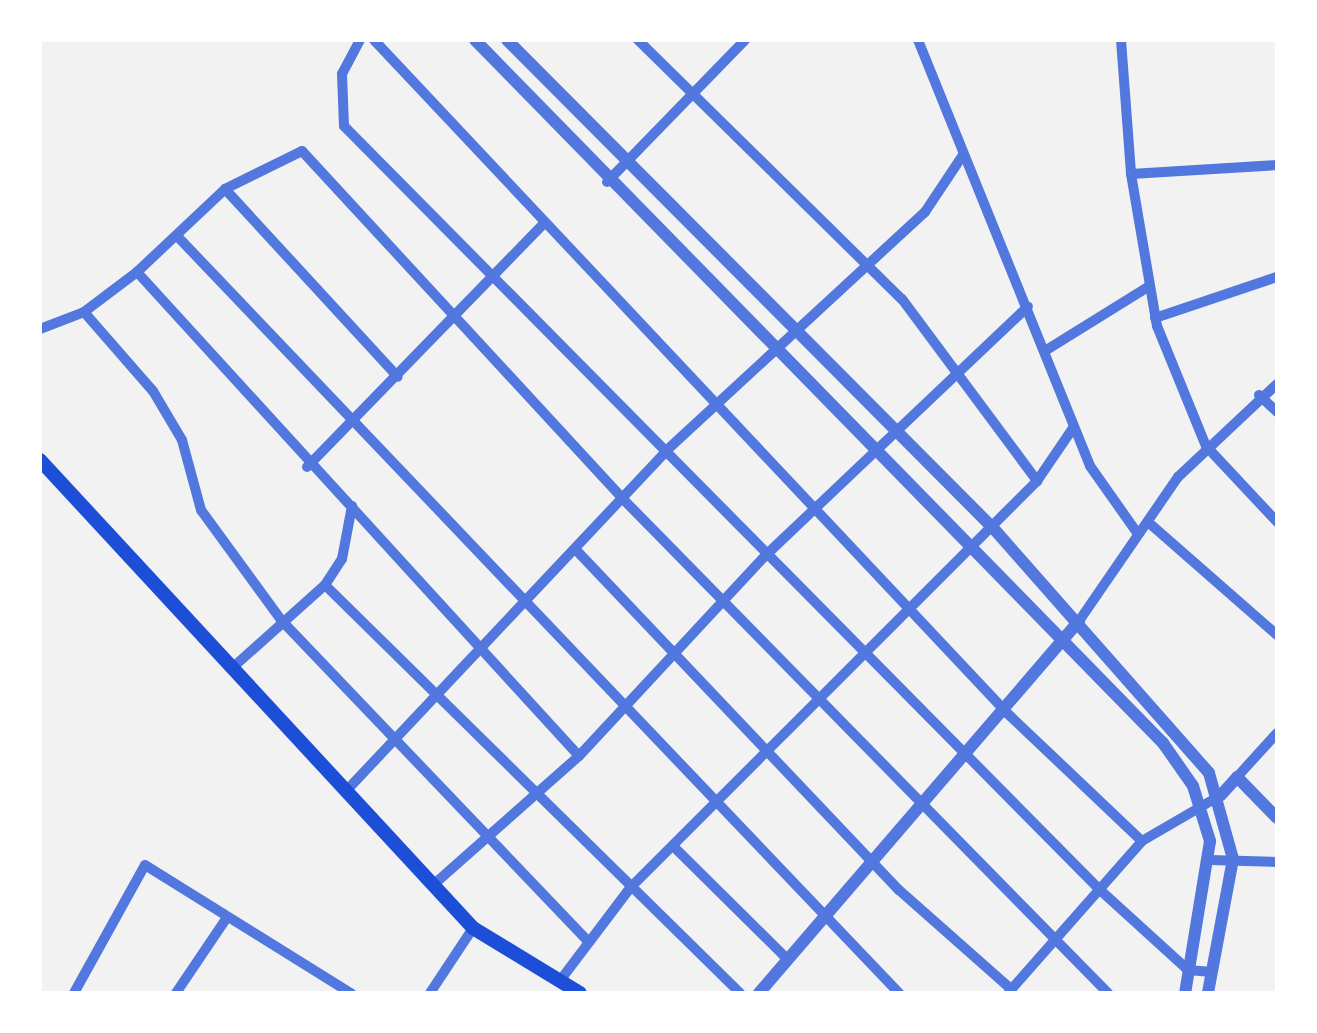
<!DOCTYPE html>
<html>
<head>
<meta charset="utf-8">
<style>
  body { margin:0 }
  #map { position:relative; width:1317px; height:1033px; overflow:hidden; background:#f2f2f2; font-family:"Asap Condensed",sans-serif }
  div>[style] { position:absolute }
  .minor>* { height:10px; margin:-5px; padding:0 5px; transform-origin:5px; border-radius:5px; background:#5277de }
  .tertiary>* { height:12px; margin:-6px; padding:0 6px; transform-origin:6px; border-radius:6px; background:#5277de }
  .secondary>* { height:14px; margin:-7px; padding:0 7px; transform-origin:7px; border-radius:7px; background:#1d4ed8 }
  span { translate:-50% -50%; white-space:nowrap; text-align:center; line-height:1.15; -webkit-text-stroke:10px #fff; paint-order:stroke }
  .frame { position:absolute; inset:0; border:42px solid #fff; pointer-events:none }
</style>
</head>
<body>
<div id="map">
  <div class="minor">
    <i style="left:360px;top:40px;width:38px;rotate:118deg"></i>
    <i style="left:342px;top:74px;width:52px;rotate:87.8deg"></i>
    <i style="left:344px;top:126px;width:1073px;rotate:45.3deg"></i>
    <i style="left:1099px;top:889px;width:120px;rotate:42.3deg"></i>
    <i style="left:1188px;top:970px;width:24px;rotate:5deg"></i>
    <i style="left:374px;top:40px;width:924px;rotate:46.75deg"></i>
    <i style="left:1007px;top:713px;width:186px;rotate:43.5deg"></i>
    <i style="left:638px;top:40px;width:370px;rotate:44.5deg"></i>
    <i style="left:902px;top:299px;width:227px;rotate:53.4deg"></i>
    <i style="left:1037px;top:481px;width:64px;rotate:-55.8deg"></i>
    <i style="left:918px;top:40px;width:459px;rotate:68deg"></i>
    <i style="left:1090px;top:466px;width:83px;rotate:54.8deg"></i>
    <i style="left:1121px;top:40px;width:134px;rotate:85.7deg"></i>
    <i style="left:1131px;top:174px;width:154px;rotate:80.3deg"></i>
    <i style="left:1157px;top:326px;width:130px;rotate:67.8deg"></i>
    <i style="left:1206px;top:446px;width:104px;rotate:46.9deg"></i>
    <i style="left:1131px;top:174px;width:146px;rotate:-3.5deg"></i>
    <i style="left:607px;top:182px;width:198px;rotate:-45.8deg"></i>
    <i style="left:225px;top:189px;width:255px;rotate:47.4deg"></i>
    <i style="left:178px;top:237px;width:1045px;rotate:46.36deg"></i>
    <i style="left:137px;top:272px;width:655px;rotate:47.6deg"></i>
    <i style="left:84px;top:312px;width:105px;rotate:48.9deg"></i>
    <i style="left:153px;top:391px;width:57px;rotate:59.4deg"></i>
    <i style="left:182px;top:440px;width:73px;rotate:74.8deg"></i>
    <i style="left:201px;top:510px;width:137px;rotate:53.9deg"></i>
    <i style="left:282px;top:621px;width:444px;rotate:46.3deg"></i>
    <i style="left:1155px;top:318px;width:129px;rotate:-18.6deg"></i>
    <i style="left:40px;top:329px;width:47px;rotate:-21.1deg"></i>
    <i style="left:84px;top:312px;width:66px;rotate:-37deg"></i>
    <i style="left:137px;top:272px;width:121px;rotate:-43.3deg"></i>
    <i style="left:225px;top:189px;width:86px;rotate:-26.3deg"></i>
    <i style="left:302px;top:151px;width:472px;rotate:47.3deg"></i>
    <i style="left:622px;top:498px;width:694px;rotate:45.53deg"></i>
    <i style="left:1048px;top:349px;width:118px;rotate:-31.8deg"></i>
    <i style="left:1259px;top:395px;width:25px;rotate:43deg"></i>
    <i style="left:307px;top:467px;width:337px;rotate:-45.8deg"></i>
    <i style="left:1148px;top:522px;width:171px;rotate:41.2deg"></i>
    <i style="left:578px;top:552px;width:466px;rotate:46.5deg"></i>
    <i style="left:899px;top:890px;width:151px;rotate:41.5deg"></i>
    <i style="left:325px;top:585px;width:582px;rotate:44.51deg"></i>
    <i style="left:1079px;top:621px;width:175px;rotate:-55.5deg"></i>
    <i style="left:1178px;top:477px;width:136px;rotate:-43.2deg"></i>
    <i style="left:231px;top:669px;width:126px;rotate:-41.8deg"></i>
    <i style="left:325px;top:585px;width:31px;rotate:-57deg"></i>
    <i style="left:342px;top:559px;width:54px;rotate:-79.3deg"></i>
    <i style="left:1237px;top:777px;width:59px;rotate:-47.7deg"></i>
    <i style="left:347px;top:790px;width:467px;rotate:-46.7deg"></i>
    <i style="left:667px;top:450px;width:351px;rotate:-42.7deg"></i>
    <i style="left:925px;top:212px;width:69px;rotate:-56.3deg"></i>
    <i style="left:673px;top:846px;width:161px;rotate:44.7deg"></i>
    <i style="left:1210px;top:860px;width:67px;rotate:1.7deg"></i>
    <i style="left:432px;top:886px;width:196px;rotate:-41.5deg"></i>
    <i style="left:579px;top:756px;width:275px;rotate:-47.1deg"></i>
    <i style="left:766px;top:555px;width:361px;rotate:-43.5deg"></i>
    <i style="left:559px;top:982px;width:118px;rotate:-52.9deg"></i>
    <i style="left:630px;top:888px;width:576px;rotate:-45deg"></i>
    <i style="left:1009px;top:992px;width:201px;rotate:-48.6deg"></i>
    <i style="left:1142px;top:841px;width:91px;rotate:-30.2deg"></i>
    <i style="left:74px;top:993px;width:146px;rotate:-61deg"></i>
    <i style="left:145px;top:865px;width:243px;rotate:31.9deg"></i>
    <i style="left:176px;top:993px;width:89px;rotate:-56deg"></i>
    <i style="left:430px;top:993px;width:78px;rotate:-56.5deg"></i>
  </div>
  <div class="tertiary">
    <i style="left:475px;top:40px;width:984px;rotate:45.62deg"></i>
    <i style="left:1163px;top:743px;width:52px;rotate:55.1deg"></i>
    <i style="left:1193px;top:786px;width:58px;rotate:72.8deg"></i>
    <i style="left:1210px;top:841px;width:154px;rotate:99.3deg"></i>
    <i style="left:507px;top:40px;width:690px;rotate:45.12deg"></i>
    <i style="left:994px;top:529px;width:325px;rotate:48.6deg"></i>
    <i style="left:1209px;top:773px;width:89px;rotate:74.4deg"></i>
    <i style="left:1233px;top:859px;width:136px;rotate:100.6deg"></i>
    <i style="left:1221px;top:795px;width:24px;rotate:-48deg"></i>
    <i style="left:1237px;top:777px;width:57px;rotate:45.7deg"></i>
    <i style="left:759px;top:993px;width:491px;rotate:-49.3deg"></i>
  </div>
  <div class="secondary">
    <i style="left:40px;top:460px;width:638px;rotate:47.22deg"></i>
    <i style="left:473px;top:928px;width:125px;rotate:31.3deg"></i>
  </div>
  <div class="frame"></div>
</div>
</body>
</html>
